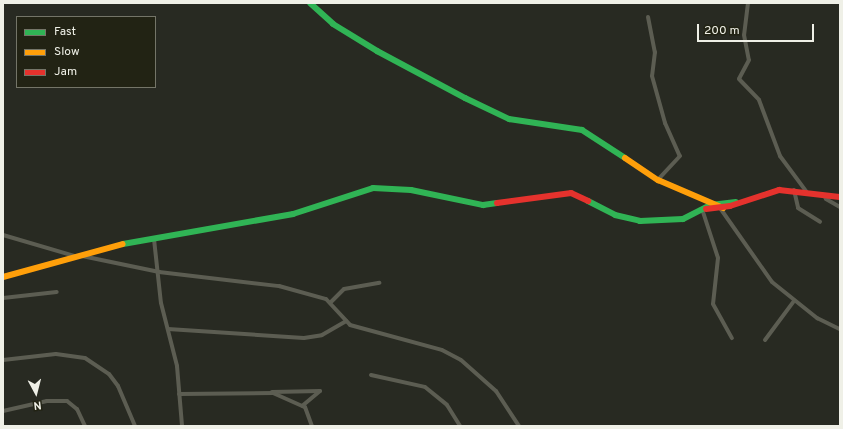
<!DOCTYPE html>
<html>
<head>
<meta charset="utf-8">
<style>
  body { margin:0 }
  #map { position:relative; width:843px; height:429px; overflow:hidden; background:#282a22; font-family:Overpass,sans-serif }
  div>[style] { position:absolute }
  .street>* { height:4px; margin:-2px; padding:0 2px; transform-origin:2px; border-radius:2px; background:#5c5d52 }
  .fast>* { height:6px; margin:-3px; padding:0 3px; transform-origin:3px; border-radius:3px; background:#30b455 }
  .slow>* { height:6px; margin:-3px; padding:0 3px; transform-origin:3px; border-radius:3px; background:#ff9f0a }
  .jam>* { height:6px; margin:-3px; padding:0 3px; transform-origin:3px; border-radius:3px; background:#e5322d }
  span { translate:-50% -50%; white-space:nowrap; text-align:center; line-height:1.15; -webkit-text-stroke:4px #222314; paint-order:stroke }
  .frame { position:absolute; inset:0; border:4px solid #eff0e7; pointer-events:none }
  .legend { position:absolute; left:16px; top:16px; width:140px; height:72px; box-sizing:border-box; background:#222314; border:1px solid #747568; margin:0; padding:5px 7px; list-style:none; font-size:12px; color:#eff0e7 }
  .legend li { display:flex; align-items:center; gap:8px; height:20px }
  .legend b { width:20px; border:1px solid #747568 }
  .north { position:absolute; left:16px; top:373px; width:40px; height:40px; -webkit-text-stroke:3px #222314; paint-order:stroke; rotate:173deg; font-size:11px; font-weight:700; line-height:16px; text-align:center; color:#eff0e7 }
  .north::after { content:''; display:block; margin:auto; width:14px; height:18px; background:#eff0e7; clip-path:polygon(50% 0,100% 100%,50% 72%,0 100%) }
  .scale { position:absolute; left:697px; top:24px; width:117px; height:18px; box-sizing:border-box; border:2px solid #eff0e7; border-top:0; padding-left:5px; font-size:12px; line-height:14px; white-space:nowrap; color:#eff0e7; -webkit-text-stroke:3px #222314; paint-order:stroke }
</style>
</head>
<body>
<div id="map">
  <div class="street">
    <i style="left:748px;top:3px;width:32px;rotate:97deg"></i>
    <i style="left:744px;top:35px;width:25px;rotate:79deg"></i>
    <i style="left:749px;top:60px;width:21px;rotate:118deg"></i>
    <i style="left:739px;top:79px;width:29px;rotate:46deg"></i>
    <i style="left:759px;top:100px;width:60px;rotate:69.4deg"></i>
    <i style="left:780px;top:156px;width:44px;rotate:53.4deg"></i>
    <i style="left:648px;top:17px;width:36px;rotate:79deg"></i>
    <i style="left:655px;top:52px;width:24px;rotate:97deg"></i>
    <i style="left:652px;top:76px;width:49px;rotate:74.5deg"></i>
    <i style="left:665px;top:123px;width:36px;rotate:66deg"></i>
    <i style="left:680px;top:156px;width:33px;rotate:133deg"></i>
    <i style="left:794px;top:190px;width:18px;rotate:77deg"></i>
    <i style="left:798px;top:208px;width:26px;rotate:32deg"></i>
    <i style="left:824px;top:195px;width:4px;rotate:63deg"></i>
    <i style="left:826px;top:199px;width:16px;rotate:30deg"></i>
    <i style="left:720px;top:208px;width:90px;rotate:54.9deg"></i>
    <i style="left:772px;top:282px;width:58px;rotate:38.7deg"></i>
    <i style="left:817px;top:318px;width:25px;rotate:26deg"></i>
    <i style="left:703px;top:212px;width:48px;rotate:71.9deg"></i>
    <i style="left:718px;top:258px;width:46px;rotate:96.2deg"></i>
    <i style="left:713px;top:304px;width:39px;rotate:61deg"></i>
    <i style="left:3px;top:235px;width:75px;rotate:16.3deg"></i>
    <i style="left:154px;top:239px;width:64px;rotate:83.8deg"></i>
    <i style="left:161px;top:303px;width:65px;rotate:75.7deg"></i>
    <i style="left:177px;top:366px;width:60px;rotate:85.2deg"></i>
    <i style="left:82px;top:256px;width:79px;rotate:11.7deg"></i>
    <i style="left:159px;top:272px;width:121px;rotate:6.7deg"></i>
    <i style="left:279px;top:286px;width:49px;rotate:15.5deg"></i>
    <i style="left:326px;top:299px;width:35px;rotate:47deg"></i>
    <i style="left:350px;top:325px;width:95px;rotate:15.2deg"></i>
    <i style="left:442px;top:350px;width:21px;rotate:28deg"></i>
    <i style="left:461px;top:360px;width:47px;rotate:41.5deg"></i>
    <i style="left:496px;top:391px;width:42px;rotate:56.7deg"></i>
    <i style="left:3px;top:298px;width:54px;rotate:-6.3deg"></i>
    <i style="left:331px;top:302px;width:18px;rotate:-45deg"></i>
    <i style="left:344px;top:289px;width:36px;rotate:-10deg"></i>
    <i style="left:168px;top:329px;width:136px;rotate:3.8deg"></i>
    <i style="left:304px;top:338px;width:18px;rotate:-9deg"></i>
    <i style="left:322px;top:335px;width:28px;rotate:-30deg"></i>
    <i style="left:765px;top:340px;width:49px;rotate:-53.4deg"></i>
    <i style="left:3px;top:360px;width:53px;rotate:-6.5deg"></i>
    <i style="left:56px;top:354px;width:29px;rotate:8deg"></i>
    <i style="left:85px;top:358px;width:29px;rotate:34deg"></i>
    <i style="left:109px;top:374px;width:15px;rotate:53deg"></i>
    <i style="left:118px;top:386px;width:43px;rotate:67deg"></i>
    <i style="left:371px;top:375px;width:55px;rotate:12.5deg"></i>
    <i style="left:425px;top:387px;width:28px;rotate:39deg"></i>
    <i style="left:447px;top:405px;width:25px;rotate:58deg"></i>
    <i style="left:272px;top:392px;width:48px;rotate:-1.2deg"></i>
    <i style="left:320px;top:391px;width:23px;rotate:140deg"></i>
    <i style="left:179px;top:394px;width:94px;rotate:-0.6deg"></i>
    <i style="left:273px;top:393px;width:35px;rotate:24deg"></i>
    <i style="left:305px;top:407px;width:20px;rotate:70deg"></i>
    <i style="left:3px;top:411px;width:45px;rotate:-12.8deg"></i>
    <i style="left:47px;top:401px;width:20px"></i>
    <i style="left:67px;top:401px;width:13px;rotate:39deg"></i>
    <i style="left:77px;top:409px;width:19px;rotate:65deg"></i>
  </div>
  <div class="fast">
    <i style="left:310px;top:3px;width:31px;rotate:42deg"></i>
    <i style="left:333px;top:24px;width:52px;rotate:31.5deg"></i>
    <i style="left:377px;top:51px;width:100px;rotate:28.1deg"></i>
    <i style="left:465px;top:98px;width:49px;rotate:25.5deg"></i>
    <i style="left:509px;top:119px;width:74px;rotate:8.6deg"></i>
    <i style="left:582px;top:130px;width:51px;rotate:33.1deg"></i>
    <i style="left:588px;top:201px;width:30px;rotate:27deg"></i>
    <i style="left:615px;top:215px;width:26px;rotate:13deg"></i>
    <i style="left:640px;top:221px;width:43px;rotate:-2.7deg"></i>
    <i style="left:683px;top:219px;width:31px;rotate:-27deg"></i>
    <i style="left:711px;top:205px;width:25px;rotate:-7deg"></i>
    <i style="left:123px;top:244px;width:173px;rotate:-10deg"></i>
    <i style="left:293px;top:214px;width:84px;rotate:-18deg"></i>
    <i style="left:373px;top:188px;width:38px;rotate:3deg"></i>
    <i style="left:411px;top:190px;width:74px;rotate:11.8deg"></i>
    <i style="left:483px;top:205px;width:14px;rotate:-8deg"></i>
  </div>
  <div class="slow">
    <i style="left:625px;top:158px;width:40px;rotate:34deg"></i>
    <i style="left:658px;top:180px;width:71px;rotate:23.3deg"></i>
    <i style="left:3px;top:277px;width:124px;rotate:-15.4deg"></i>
  </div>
  <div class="jam">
    <i style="left:497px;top:203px;width:75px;rotate:-7.7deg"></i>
    <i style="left:571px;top:193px;width:19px;rotate:25deg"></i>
    <i style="left:706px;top:209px;width:24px;rotate:-7deg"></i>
    <i style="left:730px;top:206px;width:52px;rotate:-18.1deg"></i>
    <i style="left:779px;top:190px;width:61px;rotate:6.5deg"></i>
  </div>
  <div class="frame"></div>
  <ul class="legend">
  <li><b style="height:5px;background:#30b455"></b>Fast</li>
  <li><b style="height:5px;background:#ff9f0a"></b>Slow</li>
  <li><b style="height:5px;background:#e5322d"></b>Jam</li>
  </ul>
  <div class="north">N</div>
  <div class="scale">200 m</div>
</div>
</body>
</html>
